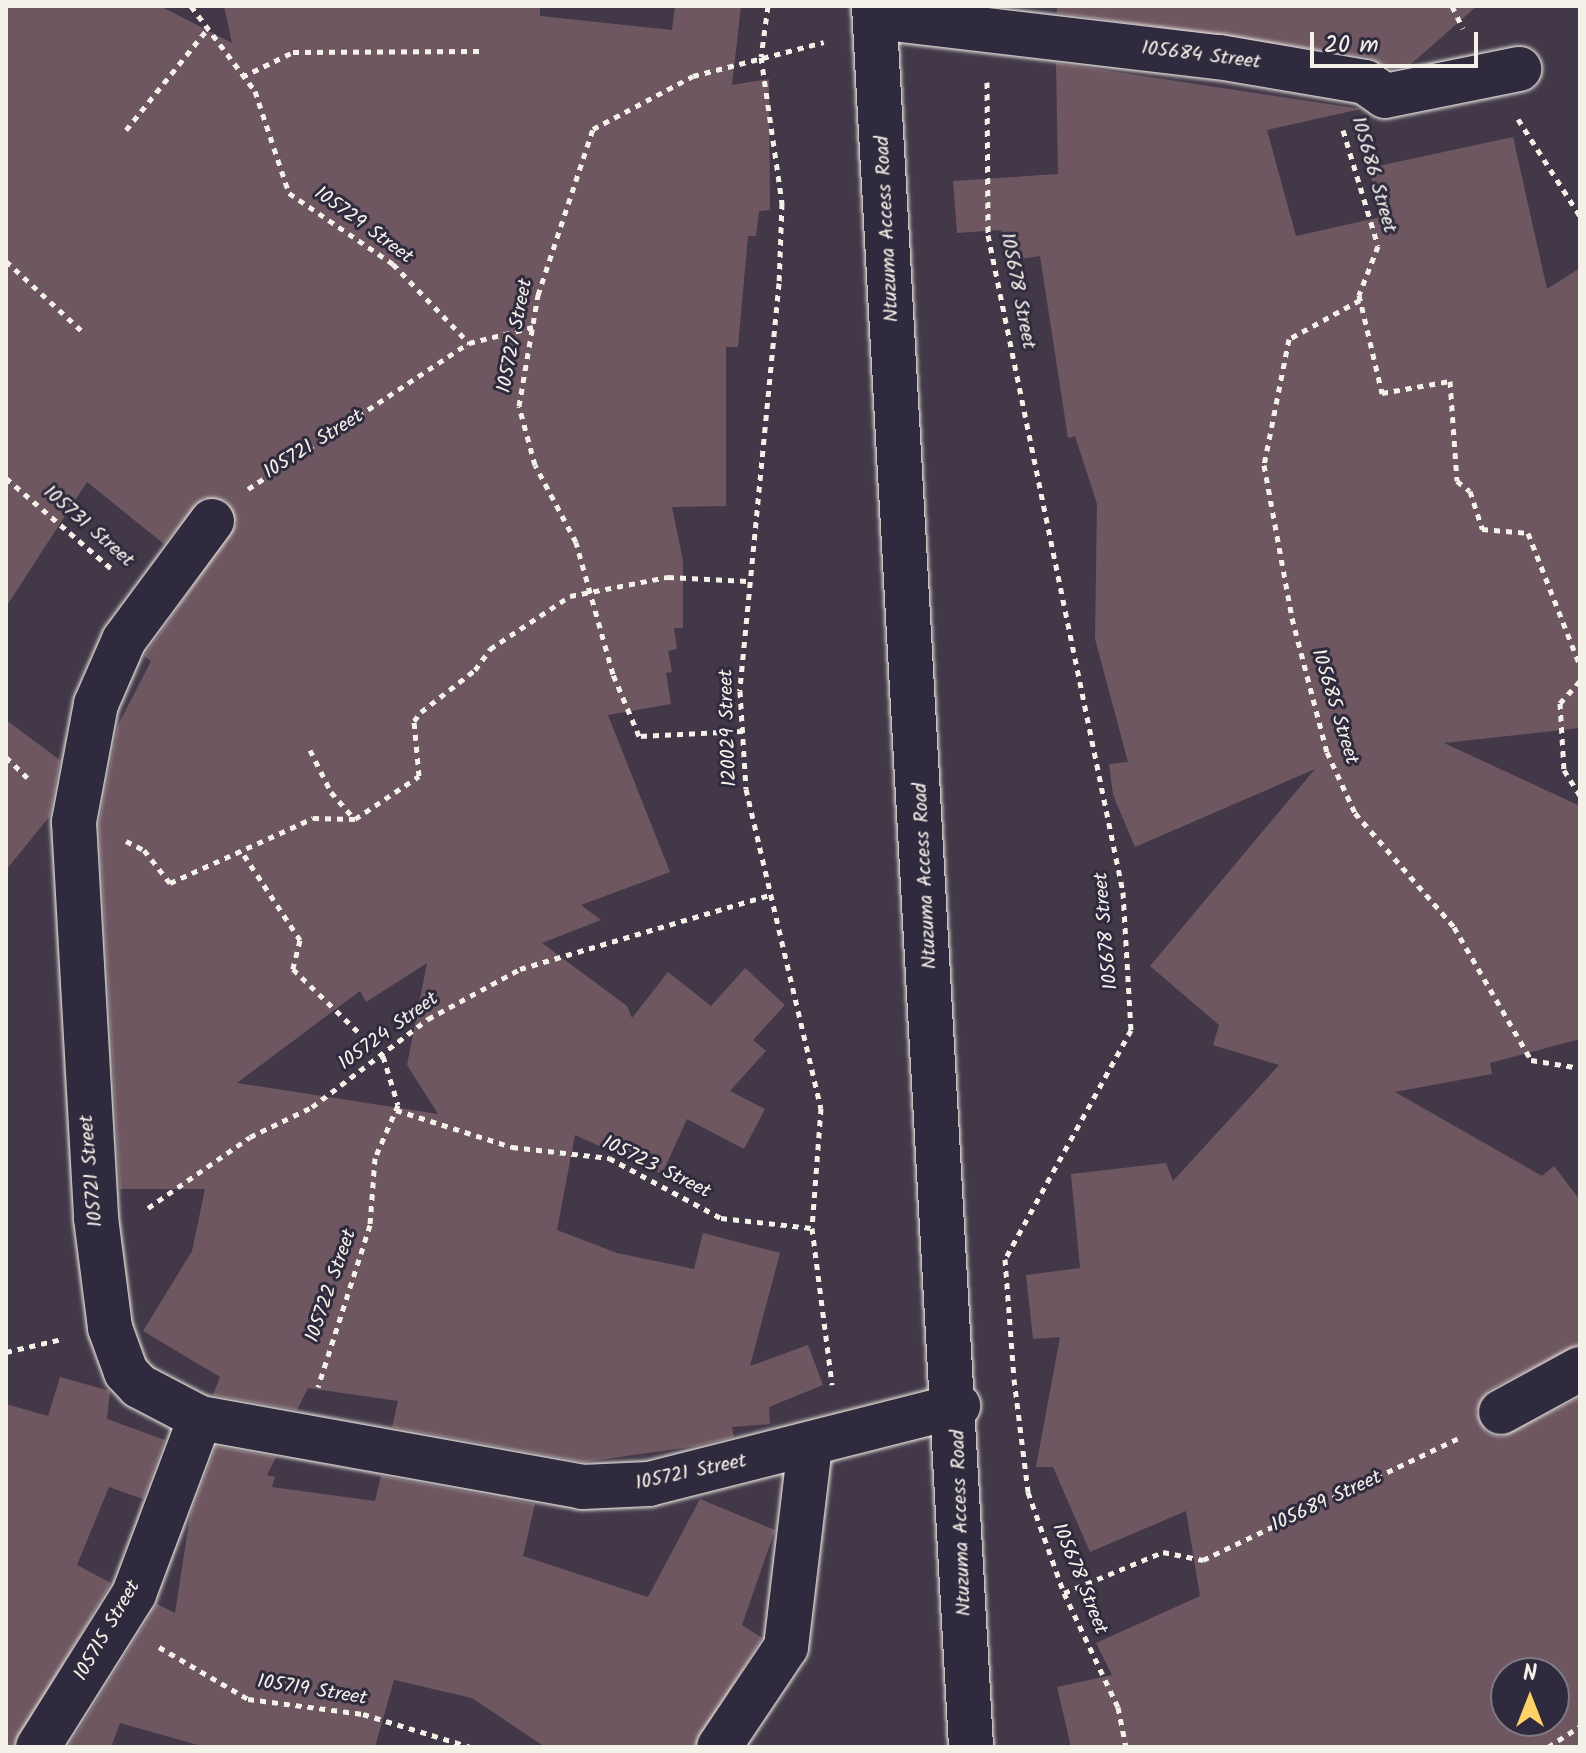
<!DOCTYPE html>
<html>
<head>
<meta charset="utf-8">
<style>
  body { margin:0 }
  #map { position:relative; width:1586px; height:1753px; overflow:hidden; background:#423848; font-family:Kalam,sans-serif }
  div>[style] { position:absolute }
  .building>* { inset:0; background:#6f5761 }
  .path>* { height:5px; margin-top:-2.5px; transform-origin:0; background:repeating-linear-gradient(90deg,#f4f1e8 0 6px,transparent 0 12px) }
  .roads { filter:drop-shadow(0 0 2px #f4f1e8) drop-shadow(0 0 2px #f4f1e8) }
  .street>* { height:44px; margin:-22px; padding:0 22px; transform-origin:22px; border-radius:22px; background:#2f2a3d }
  .secondary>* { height:44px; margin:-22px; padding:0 22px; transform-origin:22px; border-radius:22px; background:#2f2a3d }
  span { translate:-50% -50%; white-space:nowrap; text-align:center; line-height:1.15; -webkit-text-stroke:6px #2f2a3d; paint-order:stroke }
  .street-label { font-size:20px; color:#f4f1e8 }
  .frame { position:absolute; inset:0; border:8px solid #f4f1e8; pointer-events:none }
  .north { position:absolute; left:1490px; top:1657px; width:80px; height:80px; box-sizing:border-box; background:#2f2a3d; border:2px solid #7e7a81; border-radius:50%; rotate:0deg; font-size:22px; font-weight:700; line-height:32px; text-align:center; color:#f4f1e8 }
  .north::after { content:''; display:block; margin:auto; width:28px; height:36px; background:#ffd166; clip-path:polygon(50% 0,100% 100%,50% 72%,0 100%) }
  .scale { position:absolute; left:1310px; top:32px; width:168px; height:36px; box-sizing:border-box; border:4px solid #f4f1e8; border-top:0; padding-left:10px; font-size:24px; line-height:28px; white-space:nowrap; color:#f4f1e8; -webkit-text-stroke:6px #2f2a3d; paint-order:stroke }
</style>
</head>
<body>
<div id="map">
  <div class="building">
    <i style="clip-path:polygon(evenodd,6px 6px,160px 6px,232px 43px,224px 6px,540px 6px,540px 16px,672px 30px,675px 6px,741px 6px,732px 85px,769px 79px,770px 210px,759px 211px,756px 236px,748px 236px,738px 347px,726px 347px,726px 506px,672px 507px,683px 561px,683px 628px,674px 628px,677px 649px,668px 651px,672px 672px,666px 673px,671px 704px,608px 715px,670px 872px,581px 905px,601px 920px,542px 943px,627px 1006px,632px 1018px,668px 972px,711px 1006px,745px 968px,785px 1005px,753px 1040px,766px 1051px,730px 1091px,765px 1109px,744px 1149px,687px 1119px,662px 1174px,575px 1135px,557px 1230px,617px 1253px,694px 1269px,703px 1233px,780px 1253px,750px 1366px,808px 1345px,823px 1385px,769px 1407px,770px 1424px,732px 1427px,734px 1437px,697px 1446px,584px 1462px,392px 1427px,398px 1401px,308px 1388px,297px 1410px,213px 1395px,220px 1377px,143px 1331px,192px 1251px,205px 1189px,120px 1189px,99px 824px,118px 725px,151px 661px,144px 656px,237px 523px,226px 501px,203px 498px,164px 544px,87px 482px,6px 607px,6px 6px,427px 963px,407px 1065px,438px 1114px,237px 1083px,360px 991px,366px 1002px,427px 963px)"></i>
    <i style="clip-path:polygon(1057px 6px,1477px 6px,1410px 65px,1391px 69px,1369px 57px,1057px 13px)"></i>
    <i style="clip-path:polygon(evenodd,1056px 63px,1361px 109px,1267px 130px,1296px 236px,1381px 217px,1369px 168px,1513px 137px,1547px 289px,1580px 268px,1580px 728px,1444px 743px,1580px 806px,1580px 1039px,1490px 1063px,1492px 1074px,1395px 1092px,1542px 1176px,1554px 1166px,1580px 1200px,1580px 1344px,1489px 1390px,1476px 1412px,1487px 1433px,1501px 1437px,1580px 1397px,1580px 1747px,1071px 1747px,1057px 1687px,1112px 1675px,1096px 1643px,1200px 1596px,1186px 1511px,1090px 1552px,1053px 1467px,1036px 1467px,1060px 1337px,1033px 1339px,1026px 1275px,1080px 1268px,1071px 1174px,1166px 1163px,1173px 1181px,1279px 1065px,1213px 1045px,1219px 1025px,1150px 966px,1315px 769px,1135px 847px,1113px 795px,1109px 764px,1128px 762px,1095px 639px,1097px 504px,1075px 436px,1068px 438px,1040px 256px,1006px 261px,1001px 230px,957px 233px,953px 181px,1058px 174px,1056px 63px,1506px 1673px,1554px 1673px,1554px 1721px,1506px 1721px,1506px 1673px)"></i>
    <i style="clip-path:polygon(6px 720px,60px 760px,50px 816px,6px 870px)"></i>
    <i style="clip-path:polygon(60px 1377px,110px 1391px,107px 1419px,165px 1440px,143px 1499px,109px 1487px,77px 1565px,111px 1583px,13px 1747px,6px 1747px,6px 1404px,48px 1416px)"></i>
    <i style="clip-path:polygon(216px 1446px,276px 1457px,267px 1475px,275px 1477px,272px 1487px,375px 1501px,381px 1476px,535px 1504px,523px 1556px,648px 1597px,700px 1499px,775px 1530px,742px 1625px,762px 1638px,694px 1747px,545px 1747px,472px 1698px,394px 1680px,375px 1747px,205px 1747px,120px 1723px,111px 1747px,68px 1747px,157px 1604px,175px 1613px,190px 1516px)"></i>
  </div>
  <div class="path">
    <i style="left:191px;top:6px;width:106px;rotate:53deg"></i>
    <i style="left:255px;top:91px;width:108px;rotate:71.6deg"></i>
    <i style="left:289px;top:193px;width:126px;rotate:34.3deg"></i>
    <i style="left:393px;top:264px;width:110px;rotate:46.1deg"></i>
    <i style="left:768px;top:6px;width:51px;rotate:97.8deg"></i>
    <i style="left:761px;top:57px;width:148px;rotate:81.8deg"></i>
    <i style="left:782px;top:203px;width:80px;rotate:92.1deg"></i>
    <i style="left:779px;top:283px;width:410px;rotate:95.5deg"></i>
    <i style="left:740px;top:691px;width:98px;rotate:86.5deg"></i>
    <i style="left:746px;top:789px;width:328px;rotate:76.8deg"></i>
    <i style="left:821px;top:1108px;width:120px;rotate:94.3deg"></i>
    <i style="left:812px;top:1228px;width:158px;rotate:82.7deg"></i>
    <i style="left:1452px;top:6px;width:25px;rotate:64deg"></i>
    <i style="left:242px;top:77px;width:57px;rotate:-26.1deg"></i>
    <i style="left:293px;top:52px;width:188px;rotate:-0.3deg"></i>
    <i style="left:987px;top:82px;width:153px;rotate:89.6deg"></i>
    <i style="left:988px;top:235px;width:671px;rotate:78.39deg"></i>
    <i style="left:1123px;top:892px;width:138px;rotate:86.7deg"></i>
    <i style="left:1131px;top:1030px;width:261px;rotate:118.8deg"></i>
    <i style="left:1005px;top:1259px;width:120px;rotate:85.7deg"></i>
    <i style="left:1014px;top:1379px;width:114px;rotate:82.9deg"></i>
    <i style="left:1028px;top:1492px;width:107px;rotate:70.4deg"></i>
    <i style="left:1064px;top:1593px;width:126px;rotate:64.7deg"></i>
    <i style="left:1118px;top:1707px;width:41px;rotate:78.7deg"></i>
    <i style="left:1518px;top:119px;width:115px;rotate:57.4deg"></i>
    <i style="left:126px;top:130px;width:126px;rotate:-51.1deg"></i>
    <i style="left:1343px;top:130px;width:121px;rotate:73.2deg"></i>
    <i style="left:1378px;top:246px;width:53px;rotate:111.2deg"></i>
    <i style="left:1359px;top:295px;width:101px;rotate:76.8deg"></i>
    <i style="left:1382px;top:393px;width:69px;rotate:-10deg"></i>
    <i style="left:1450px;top:381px;width:100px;rotate:86deg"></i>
    <i style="left:1457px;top:481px;width:16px;rotate:38deg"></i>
    <i style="left:1470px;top:491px;width:40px;rotate:72deg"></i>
    <i style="left:1482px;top:529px;width:46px;rotate:5deg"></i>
    <i style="left:1528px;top:533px;width:143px;rotate:68.6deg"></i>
    <i style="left:6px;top:261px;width:105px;rotate:42.7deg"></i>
    <i style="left:1360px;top:300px;width:81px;rotate:151.2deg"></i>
    <i style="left:1289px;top:339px;width:128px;rotate:101.2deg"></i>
    <i style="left:1264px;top:465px;width:156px;rotate:79.6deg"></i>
    <i style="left:1292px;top:618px;width:138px;rotate:75.4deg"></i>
    <i style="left:1327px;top:752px;width:67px;rotate:65.3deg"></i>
    <i style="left:1355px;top:813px;width:151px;rotate:49deg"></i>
    <i style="left:1454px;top:927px;width:154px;rotate:59.9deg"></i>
    <i style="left:1531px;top:1060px;width:50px;rotate:9.3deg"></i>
    <i style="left:6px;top:478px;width:143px;rotate:40.7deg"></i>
    <i style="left:248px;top:489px;width:265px;rotate:-33.5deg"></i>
    <i style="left:469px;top:343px;width:66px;rotate:-14deg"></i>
    <i style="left:1580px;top:681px;width:30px;rotate:132deg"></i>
    <i style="left:1560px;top:703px;width:67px;rotate:86.6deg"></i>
    <i style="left:1564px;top:770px;width:31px;rotate:58deg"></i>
    <i style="left:743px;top:731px;width:104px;rotate:177.2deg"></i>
    <i style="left:639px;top:736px;width:67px;rotate:-112.8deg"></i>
    <i style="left:613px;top:674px;width:137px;rotate:-105.7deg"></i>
    <i style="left:576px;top:542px;width:87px;rotate:-118deg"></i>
    <i style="left:535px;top:465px;width:61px;rotate:-105.2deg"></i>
    <i style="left:519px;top:406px;width:113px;rotate:-80.3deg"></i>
    <i style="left:538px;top:295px;width:175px;rotate:-71.7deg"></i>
    <i style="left:593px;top:129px;width:113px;rotate:-27.9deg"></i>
    <i style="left:693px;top:76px;width:135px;rotate:-14.5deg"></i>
    <i style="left:310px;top:750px;width:47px;rotate:63.4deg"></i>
    <i style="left:331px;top:792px;width:35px;rotate:49deg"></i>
    <i style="left:6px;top:757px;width:32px;rotate:44deg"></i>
    <i style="left:355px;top:819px;width:77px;rotate:-33.9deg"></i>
    <i style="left:419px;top:776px;width:55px;rotate:-95.2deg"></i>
    <i style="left:414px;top:721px;width:11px;rotate:-52deg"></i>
    <i style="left:421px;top:712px;width:68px;rotate:-37.9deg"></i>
    <i style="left:475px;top:670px;width:26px;rotate:-54deg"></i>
    <i style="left:490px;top:649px;width:96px;rotate:-33.5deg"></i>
    <i style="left:570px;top:596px;width:100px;rotate:-11deg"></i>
    <i style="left:668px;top:577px;width:80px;rotate:2.9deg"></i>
    <i style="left:126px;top:841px;width:20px;rotate:27deg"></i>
    <i style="left:144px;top:850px;width:42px;rotate:51.8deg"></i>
    <i style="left:170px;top:883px;width:157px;rotate:-24.4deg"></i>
    <i style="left:313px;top:818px;width:42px;rotate:1.4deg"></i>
    <i style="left:244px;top:855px;width:102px;rotate:56.6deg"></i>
    <i style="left:300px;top:940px;width:30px;rotate:104deg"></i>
    <i style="left:293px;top:969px;width:125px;rotate:44deg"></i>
    <i style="left:383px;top:1056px;width:51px;rotate:73deg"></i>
    <i style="left:398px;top:1105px;width:58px;rotate:113.5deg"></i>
    <i style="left:375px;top:1158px;width:67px;rotate:94.3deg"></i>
    <i style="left:370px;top:1225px;width:170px;rotate:107.8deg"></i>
    <i style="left:396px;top:1110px;width:122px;rotate:17.7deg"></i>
    <i style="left:512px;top:1147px;width:98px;rotate:6.5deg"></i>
    <i style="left:609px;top:1158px;width:127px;rotate:28.2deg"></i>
    <i style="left:721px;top:1218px;width:91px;rotate:6.3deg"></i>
    <i style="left:148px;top:1208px;width:124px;rotate:-34.8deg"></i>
    <i style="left:250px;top:1137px;width:69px;rotate:-25.8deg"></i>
    <i style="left:312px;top:1107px;width:146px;rotate:-37.2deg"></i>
    <i style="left:428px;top:1019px;width:105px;rotate:-28.5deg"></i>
    <i style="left:520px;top:969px;width:258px;rotate:-16.5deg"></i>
    <i style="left:6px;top:1352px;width:57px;rotate:-13.1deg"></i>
    <i style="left:1064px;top:1593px;width:107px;rotate:-22.5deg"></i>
    <i style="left:1163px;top:1552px;width:41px;rotate:11.3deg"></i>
    <i style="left:1203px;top:1560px;width:284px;rotate:-25.5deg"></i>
    <i style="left:159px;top:1647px;width:103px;rotate:30.3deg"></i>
    <i style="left:248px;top:1699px;width:116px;rotate:7.4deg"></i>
    <i style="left:363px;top:1714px;width:112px;rotate:17.1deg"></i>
    <i style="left:1548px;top:1747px;width:38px;rotate:-33deg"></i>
  </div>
  <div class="roads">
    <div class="street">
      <i style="left:876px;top:17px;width:345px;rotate:6.7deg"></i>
      <i style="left:1219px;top:57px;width:148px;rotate:9.7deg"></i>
      <i style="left:1365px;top:82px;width:24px;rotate:35deg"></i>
      <i style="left:1385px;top:96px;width:137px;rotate:-11.4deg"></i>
      <i style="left:212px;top:521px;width:148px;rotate:126.5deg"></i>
      <i style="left:124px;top:640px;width:70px;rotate:113.6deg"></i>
      <i style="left:96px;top:704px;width:120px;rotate:100.6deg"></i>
      <i style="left:74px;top:822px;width:397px;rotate:86.8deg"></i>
      <i style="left:96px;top:1218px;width:111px;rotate:82.7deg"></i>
      <i style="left:110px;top:1328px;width:47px;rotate:70deg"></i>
      <i style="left:126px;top:1372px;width:19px;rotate:47deg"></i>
      <i style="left:139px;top:1386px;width:69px;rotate:27.7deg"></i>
      <i style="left:200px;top:1418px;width:388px;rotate:10.2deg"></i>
      <i style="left:582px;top:1487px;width:67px;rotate:-2.6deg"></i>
      <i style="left:649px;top:1484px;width:319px;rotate:-14.2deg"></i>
      <i style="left:1501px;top:1412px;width:90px;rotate:-28.6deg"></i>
      <i style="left:38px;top:1747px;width:181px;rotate:-57.9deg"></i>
      <i style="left:134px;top:1594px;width:188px;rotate:-69.4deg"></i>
      <i style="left:719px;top:1747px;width:120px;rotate:-56.2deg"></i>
      <i style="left:786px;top:1647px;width:201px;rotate:-83.2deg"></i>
    </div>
    <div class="secondary">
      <i style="left:874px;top:6px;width:1744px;rotate:86.81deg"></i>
    </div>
  </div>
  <div class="street-label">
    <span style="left:1201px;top:56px;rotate:7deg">105684 Street</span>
    <span style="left:1373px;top:175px;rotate:74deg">105686 Street</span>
    <span style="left:363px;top:226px;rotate:36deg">105729 Street</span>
    <span style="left:888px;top:229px;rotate:-93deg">Ntuzuma Access Road</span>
    <span style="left:1017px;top:291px;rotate:79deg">105678 Street</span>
    <span style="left:516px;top:336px;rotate:-79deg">105727 Street</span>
    <span style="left:314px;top:445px;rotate:-32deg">105721 Street</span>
    <span style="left:88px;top:527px;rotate:41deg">105731 Street</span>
    <span style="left:1334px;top:707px;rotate:73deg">105685 Street</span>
    <span style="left:729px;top:728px;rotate:-92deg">120029 Street</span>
    <span style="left:926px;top:876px;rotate:-93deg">Ntuzuma Access Road</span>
    <span style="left:1107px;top:931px;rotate:-95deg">105678 Street</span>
    <span style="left:389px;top:1032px;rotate:-36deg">105724 Street</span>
    <span style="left:656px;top:1168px;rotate:26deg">105723 Street</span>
    <span style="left:92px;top:1171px;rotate:-95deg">105721 Street</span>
    <span style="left:332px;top:1286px;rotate:-71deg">105722 Street</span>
    <span style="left:691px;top:1473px;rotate:-12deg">105721 Street</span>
    <span style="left:1327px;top:1502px;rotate:-25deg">105689 Street</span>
    <span style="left:962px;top:1523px;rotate:-92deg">Ntuzuma Access Road</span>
    <span style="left:1079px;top:1579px;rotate:68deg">105678 Street</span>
    <span style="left:108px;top:1631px;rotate:-60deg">105715 Street</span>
    <span style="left:312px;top:1691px;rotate:9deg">105719 Street</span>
  </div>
  <div class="frame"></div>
  <div class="north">N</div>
  <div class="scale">20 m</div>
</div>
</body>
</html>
